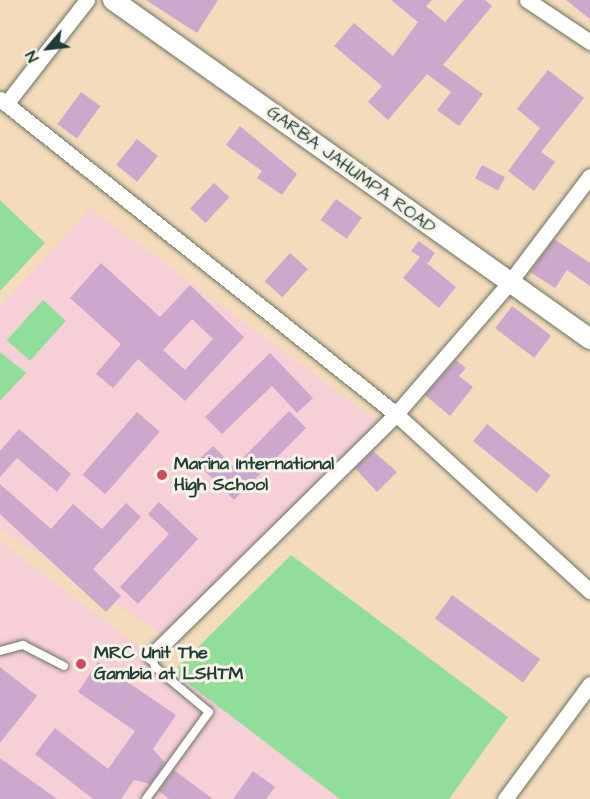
<!DOCTYPE html>
<html>
<head>
<meta charset="utf-8">
<style>
  body { margin:0 }
  #map { position:relative; width:590px; height:799px; overflow:hidden; background:#f3dbbb; font-family:"Architects Daughter",sans-serif }
  div>[style] { position:absolute }
  .built>* { inset:0; background:#f6cfd7 }
  .green>* { inset:0; background:#91de9b; transform-origin:0 0 }
  .building>* { inset:0; background:#cba8cc; transform-origin:0 0 }
  .roads { filter:drop-shadow(0 0 2px #697463) drop-shadow(0 0 2px #697463) }
  .service>* { height:8px; margin:-4px; padding:0 4px; transform-origin:4px; border-radius:4px; background:#fff }
  .minor>* { height:15px; margin:-7.5px; padding:0 7.5px; transform-origin:7.5px; border-radius:7.5px; background:#fff }
  .tertiary>* { height:20px; margin:-10px; padding:0 10px; transform-origin:10px; border-radius:10px; background:#fff }
  .dots>* { width:16px; height:16px; translate:-50% -50%; box-sizing:border-box; border:3px solid #f7f3e8; border-radius:50% }
  span { translate:-50% -50%; white-space:nowrap; text-align:center; line-height:1.15; -webkit-text-stroke:6px #f7f3e8; paint-order:stroke }
  .street-label { font-size:18px; color:#1f3d34 }
  .poi-label { font-size:18px; color:#1f3d34; font-weight:700 }
  .left { translate:0 -50%; text-align:left }
  .north { position:absolute; left:18px; top:18px; width:60px; height:60px; -webkit-text-stroke:4px #f7f3e8; paint-order:stroke; rotate:242deg; font-size:16px; font-weight:700; line-height:24px; text-align:center; color:#1f3d34 }
  .north::after { content:''; display:block; margin:auto; width:21px; height:27px; background:#1f3d34; clip-path:polygon(50% 0,100% 100%,50% 72%,0 100%) }
</style>
</head>
<body>
<div id="map">
  <div class="built">
    <i style="clip-path:polygon(90px 208px,377px 421px,163px 635px,0 529px,0 307px)"></i>
    <i style="clip-path:polygon(0 541px,151px 656px,340px 799px,0 799px)"></i>
  </div>
  <div class="green">
    <i style="clip-path:polygon(0 200px,45px 243px,0 291px)"></i>
    <i style="left:43px;top:300px;width:31px;height:54px;rotate:42deg"></i>
    <i style="clip-path:polygon(0 352px,26px 373px,0 401px)"></i>
    <i style="clip-path:polygon(291px 555px,508px 717px,449px 799px,340px 799px,173px 672px)"></i>
  </div>
  <div class="building">
    <i style="clip-path:polygon(146px 0,218px 0,197px 33px)"></i>
    <i style="clip-path:polygon(391px 0,432px 0,426px 6px,445px 22px,464px 0,485px 0,492px 6px,443px 65px,483px 94px,459px 126px,437px 110px,451px 92px,427px 74px,388px 120px,368px 102px,382px 86px,334px 46px,354px 23px,393px 56px,418px 22px)"></i>
    <i style="clip-path:polygon(566px 0,590px 0,590px 19px)"></i>
    <i style="clip-path:polygon(548px 70px,584px 98px,541px 152px,555px 162px,534px 191px,508px 171px,540px 128px,517px 109px)"></i>
    <i style="left:81px;top:92px;width:24px;height:40px;rotate:36deg"></i>
    <i style="clip-path:polygon(240px 126px,297px 174px,282px 195px,257px 178px,262px 171px,226px 145px)"></i>
    <i style="left:137px;top:139px;width:27px;height:33px;rotate:39deg"></i>
    <i style="left:482px;top:165px;width:26px;height:15px;rotate:28deg"></i>
    <i style="left:214px;top:183px;width:21px;height:35px;rotate:43deg"></i>
    <i style="left:336px;top:199px;width:32px;height:26px;rotate:36deg"></i>
    <i style="clip-path:polygon(554px 239px,590px 263px,590px 286px,567px 270px,555px 288px,530px 272px)"></i>
    <i style="clip-path:polygon(419px 241px,435px 253px,428px 263px,424px 261px,456px 287px,439px 308px,403px 278px,420px 257px,411px 251px)"></i>
    <i style="left:290px;top:253px;width:24px;height:38px;rotate:42deg"></i>
    <i style="clip-path:polygon(evenodd,101px 263px,160px 317px,190px 285px,244px 337px,185px 401px,138px 359px,113px 388px,96px 374px,121px 344px,70px 298px,101px 263px,192px 319px,213px 339px,185px 370px,163px 350px,192px 319px)"></i>
    <i style="left:512px;top:306px;width:49px;height:28px;rotate:37deg"></i>
    <i style="clip-path:polygon(270px 353px,313px 398px,297px 413px,272px 386px,222px 434px,205px 417px)"></i>
    <i style="clip-path:polygon(456px 360px,466px 368px,459px 376px,473px 387px,450px 416px,425px 395px)"></i>
    <i style="clip-path:polygon(289px 411px,306px 428px,234px 500px,196px 462px,213px 446px,234px 467px)"></i>
    <i style="left:137px;top:412px;width:30px;height:83px;rotate:41deg"></i>
    <i style="left:487px;top:424px;width:82px;height:22px;rotate:39deg"></i>
    <i style="clip-path:polygon(19px 429px,71px 474px,57px 492px,17px 458px,0 477px,0 451px)"></i>
    <i style="clip-path:polygon(373px 451px,397px 472px,377px 492px,355px 468px)"></i>
    <i style="clip-path:polygon(0 484px,51px 529px,73px 504px,102px 529px,126px 503px,141px 517px,93px 569px,121px 596px,106px 612px,0 514px)"></i>
    <i style="clip-path:polygon(159px 502px,198px 539px,138px 604px,120px 587px,169px 534px,148px 514px)"></i>
    <i style="left:452px;top:595px;width:109px;height:29px;rotate:36deg"></i>
    <i style="clip-path:polygon(98px 662px,176px 715px,153px 749px,165px 763px,150px 784px,134px 780px,121px 799px,93px 799px,35px 754px,55px 728px,108px 769px,135px 731px,78px 692px)"></i>
    <i style="clip-path:polygon(0 667px,37px 696px,0 743px)"></i>
    <i style="clip-path:polygon(0 758px,57px 799px,0 799px)"></i>
    <i style="clip-path:polygon(174px 770px,213px 799px,169px 799px,159px 791px)"></i>
    <i style="clip-path:polygon(253px 771px,275px 787px,266px 799px,233px 799px)"></i>
  </div>
  <div class="roads">
    <div class="service">
      <i style="left:0;top:651px;width:24px;rotate:-15deg"></i>
      <i style="left:23px;top:645px;width:46px;rotate:27.1deg"></i>
      <i style="left:146px;top:799px;width:107px;rotate:-54.1deg"></i>
      <i style="left:209px;top:712px;width:70px;rotate:-140.2deg"></i>
      <i style="left:155px;top:667px;width:12px;rotate:-110deg"></i>
    </div>
    <div class="minor">
      <i style="left:527px;top:0;width:76px;rotate:33.7deg"></i>
      <i style="left:0;top:99px;width:506px;rotate:38.5deg"></i>
      <i style="left:396px;top:414px;width:263px;rotate:42.4deg"></i>
      <i style="left:6px;top:104px;width:132px;rotate:-52.1deg"></i>
      <i style="left:151px;top:656px;width:344px;rotate:-44.6deg"></i>
      <i style="left:396px;top:414px;width:173px;rotate:-49.2deg"></i>
      <i style="left:509px;top:283px;width:134px;rotate:-52.9deg"></i>
      <i style="left:505px;top:799px;width:143px;rotate:-53.5deg"></i>
    </div>
    <div class="tertiary">
      <i style="left:113px;top:0;width:585px;rotate:35.4deg"></i>
    </div>
  </div>
  <div class="dots">
    <i style="left:162px;top:475px;background:#d1495b"></i>
    <i style="left:81px;top:664px;background:#d1495b"></i>
  </div>
  <div class="street-label">
    <span style="left:351px;top:170px;rotate:36deg">GARBA JAHUMPA ROAD</span>
  </div>
  <div class="poi-label">
    <span class="left" style="left:174px;top:475px">Marina International<br>High School</span>
    <span class="left" style="left:94px;top:664px">MRC Unit The<br>Gambia at LSHTM</span>
  </div>
  <div class="north">N</div>
</div>
</body>
</html>
